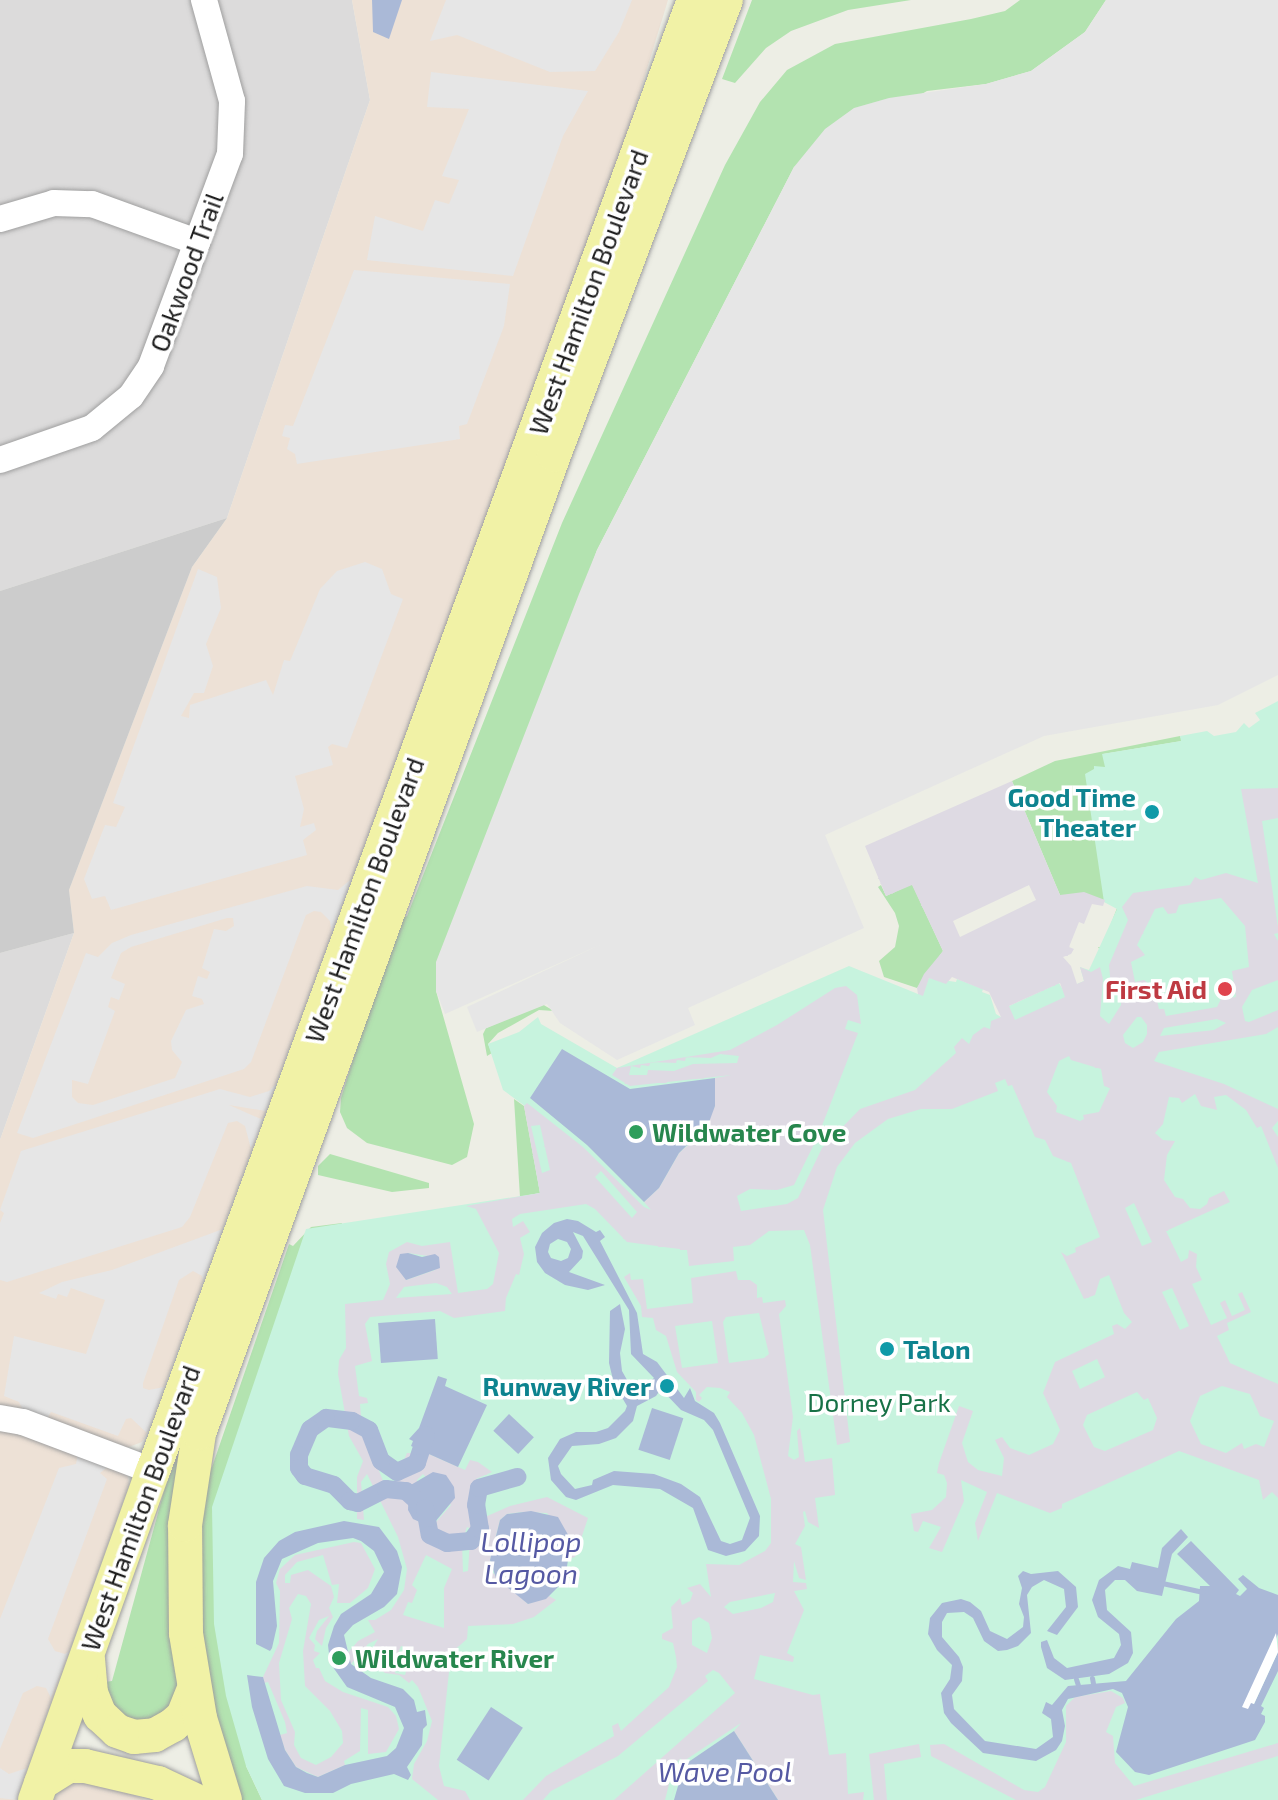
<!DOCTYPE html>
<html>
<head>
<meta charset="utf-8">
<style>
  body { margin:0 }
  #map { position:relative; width:1278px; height:1800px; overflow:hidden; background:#edeee5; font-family:"Exo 2",sans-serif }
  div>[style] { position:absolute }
  .residential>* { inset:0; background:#dcdbdb }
  .commercial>* { inset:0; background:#ede1d6 }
  .religious>* { inset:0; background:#ccc }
  .grass>* { inset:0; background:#b3e3b0 }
  .park>* { inset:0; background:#c7f3de }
  .parking>* { inset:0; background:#e6e6e6 }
  .plaza>* { inset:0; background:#dedae3 }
  .water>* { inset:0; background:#aab9d7; transform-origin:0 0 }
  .pier>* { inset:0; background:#fff }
  .stream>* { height:5px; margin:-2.5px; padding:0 2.5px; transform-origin:2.5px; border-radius:2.5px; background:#aab9d7 }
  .canal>* { height:18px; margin:-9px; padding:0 9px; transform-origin:9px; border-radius:9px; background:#aab9d7 }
  .roads { filter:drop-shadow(0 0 2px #9f9f9f) drop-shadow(0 0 2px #9f9f9f) }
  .minor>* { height:26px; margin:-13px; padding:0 13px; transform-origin:13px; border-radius:13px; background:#fff }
  .major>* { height:34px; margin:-17px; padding:0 17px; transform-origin:17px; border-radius:17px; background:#f1f2a6 }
  .dots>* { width:22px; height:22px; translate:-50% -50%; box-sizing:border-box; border:4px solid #fff; border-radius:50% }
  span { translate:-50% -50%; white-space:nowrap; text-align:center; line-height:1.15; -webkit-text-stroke:7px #fff; paint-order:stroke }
  .street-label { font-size:26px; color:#1e1e1e }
  .culture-label { font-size:26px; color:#0d838f; font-weight:700 }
  .right { translate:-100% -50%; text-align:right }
  .left { translate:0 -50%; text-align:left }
  .health-label { font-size:26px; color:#be3a42; font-weight:700 }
  .leisure-label { font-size:26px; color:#27864d; font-weight:700 }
  .park-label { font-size:26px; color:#177146 }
  .water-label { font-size:28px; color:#5559a3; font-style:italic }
</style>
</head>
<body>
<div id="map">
  <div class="residential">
    <i style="clip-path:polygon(0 0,352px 0,370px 100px,227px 518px,0 591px)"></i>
    <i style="clip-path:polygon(74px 933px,0 1140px,0 953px)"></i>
  </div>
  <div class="commercial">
    <i style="clip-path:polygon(352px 0,668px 0,632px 118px,522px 433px,406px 733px,147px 1433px,142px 1442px,126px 1448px,0 1406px,0 1140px,74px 933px,69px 890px,192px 567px,227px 518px,370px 100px)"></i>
    <i style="clip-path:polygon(0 1430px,18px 1433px,123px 1472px,128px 1477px,129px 1485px,16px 1800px,0 1800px)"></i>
    <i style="clip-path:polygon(69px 1779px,104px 1782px,145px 1800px,54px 1800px)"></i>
  </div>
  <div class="religious">
    <i style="clip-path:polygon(227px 518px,192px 567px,69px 890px,74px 933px,0 953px,0 591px)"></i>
  </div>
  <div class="grass">
    <i style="clip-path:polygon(752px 0,911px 0,848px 10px,791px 31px,766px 48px,735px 83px,722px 79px)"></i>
    <i style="clip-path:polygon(1020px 0,1106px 0,1085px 32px,1031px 71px,986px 84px,927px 91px,794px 167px,597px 550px,436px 991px,474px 1124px,467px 1157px,452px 1165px,367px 1143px,347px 1128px,340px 1112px,341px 1098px,397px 920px,407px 916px,562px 523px,725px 165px,760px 102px,787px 70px,835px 44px,971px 19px,1005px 11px)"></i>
    <i style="clip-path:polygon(1180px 736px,1182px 741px,1103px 754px,1106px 767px,1095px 770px,1124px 910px,1109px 965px,1098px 947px,1102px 947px,1117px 908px,1104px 900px,1060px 895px,1012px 781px,1055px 761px)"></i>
    <i style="clip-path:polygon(912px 884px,943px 951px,917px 988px,884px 977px,879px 961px,895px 947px,899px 926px,895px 913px,878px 887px,881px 885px,886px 896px)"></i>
    <i style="clip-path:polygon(542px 1004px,554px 1011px,539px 1010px,498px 1033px,488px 1044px,492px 1053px,487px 1056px,483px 1034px,486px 1028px)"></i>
    <i style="clip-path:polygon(514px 1099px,524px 1106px,540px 1193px,520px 1197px)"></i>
    <i style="clip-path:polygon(330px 1154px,429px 1183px,429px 1188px,392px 1192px,318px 1175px,318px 1166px)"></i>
    <i style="clip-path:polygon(342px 1223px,246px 1766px,262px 1800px,242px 1800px,213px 1713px,197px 1618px,202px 1487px,212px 1467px,289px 1244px,293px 1246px,311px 1227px)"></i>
    <i style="clip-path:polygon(198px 1401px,187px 1678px,160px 1726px,111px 1715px,104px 1682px,112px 1681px,164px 1491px)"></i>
  </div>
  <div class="park">
    <i style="clip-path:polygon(1278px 701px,1278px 1800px,262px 1800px,246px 1766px,226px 1696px,214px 1624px,212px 1507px,306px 1229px,540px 1193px,525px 1106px,503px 1090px,488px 1044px,519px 1032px,538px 1017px,541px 1024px,617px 1068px,849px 966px,918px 994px,929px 978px,956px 982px,957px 979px,983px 989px,982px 992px,990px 995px,996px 1014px,1001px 1017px,1009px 1006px,1059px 983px,1063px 990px,1084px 981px,1080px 967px,1089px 970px,1117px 909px,1104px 902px,1085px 774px,1094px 769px,1094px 766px,1105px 767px,1102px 754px,1181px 741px,1180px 736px,1207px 731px,1214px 736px,1236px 732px,1244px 723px,1249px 728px,1260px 720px,1255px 713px)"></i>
  </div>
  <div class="parking">
    <i style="clip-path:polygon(446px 0,632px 0,619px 32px,595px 71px,550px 72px,457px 35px,430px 41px)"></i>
    <i style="clip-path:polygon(1106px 0,1278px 0,1278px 675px,1218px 705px,1044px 736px,825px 835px,864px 928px,688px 1008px,695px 1025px,617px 1060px,560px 1023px,547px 1004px,477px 1032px,467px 1007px,602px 944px,445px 1014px,436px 991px,436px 962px,579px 594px,597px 550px,794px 167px,825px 129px,854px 108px,889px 98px,986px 84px,1031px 71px,1085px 32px)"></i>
    <i style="clip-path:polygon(431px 72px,588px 91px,563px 136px,513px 276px,367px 260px,375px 216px,423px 231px,435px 200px,449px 204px,459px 180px,442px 176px,469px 109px,427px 107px)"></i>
    <i style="clip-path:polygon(354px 270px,510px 284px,504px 326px,467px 424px,459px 426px,460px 439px,297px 464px,295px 454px,287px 449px,290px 438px,282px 436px,285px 425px,293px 426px)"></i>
    <i style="clip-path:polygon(365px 562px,382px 569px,391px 594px,403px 599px,347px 748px,332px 744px,328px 747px,333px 765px,295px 776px,304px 809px,300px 827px,314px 823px,316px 830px,303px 840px,307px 855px,111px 910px,105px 896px,92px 899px,84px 879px,105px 825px,116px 827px,125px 807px,113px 803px,198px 569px,217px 577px,221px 608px,206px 644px,213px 666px,204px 693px,194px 693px,181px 716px,189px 718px,190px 705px,266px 680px,273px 695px,284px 660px,290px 661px,320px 589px,337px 571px)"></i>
    <i style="clip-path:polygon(evenodd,354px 877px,332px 934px,330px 921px,321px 912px,314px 911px,306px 915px,251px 1062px,244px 1069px,33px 1138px,17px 1133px,86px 953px,98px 957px,112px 943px,131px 935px,307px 886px,338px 890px,354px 877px,227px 918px,233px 918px,234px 926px,226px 931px,214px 929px,202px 968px,210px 972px,207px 979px,198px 976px,192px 996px,202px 999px,204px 1004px,186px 1010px,171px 1041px,172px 1050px,182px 1062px,175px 1078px,93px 1105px,78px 1103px,72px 1097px,72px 1080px,88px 1084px,115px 1011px,108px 1007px,111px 997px,119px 1000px,125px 984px,111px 978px,121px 953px,131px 947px,227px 918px)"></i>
    <i style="clip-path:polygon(277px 1083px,266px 1111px,229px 1105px,263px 1120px,251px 1149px,245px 1126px,237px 1121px,228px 1123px,190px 1217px,182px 1227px,7px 1282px,0 1280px,0 1223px,4px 1213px,0 1210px,21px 1151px,220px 1089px,250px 1097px,269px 1091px)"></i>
    <i style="clip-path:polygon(223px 1229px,203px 1282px,202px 1276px,193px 1271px,179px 1280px,143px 1383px,143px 1388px,149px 1390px,164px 1387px,147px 1433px,131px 1418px,126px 1419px,118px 1436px,51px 1412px,47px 1418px,23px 1410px,19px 1402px,4px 1396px,14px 1336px,86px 1354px,105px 1300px,71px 1288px,67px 1297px,58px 1294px,56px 1299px,39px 1293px,62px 1282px,112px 1270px)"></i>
    <i style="clip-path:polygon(78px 1454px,110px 1465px,100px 1473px,107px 1479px,48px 1639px,55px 1651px,65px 1654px,69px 1651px,51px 1698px,46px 1688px,37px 1686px,23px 1693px,0 1749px,0 1619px,59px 1468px,76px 1464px)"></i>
    <i style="clip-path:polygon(0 1768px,9px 1774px,27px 1768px,16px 1800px,0 1798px)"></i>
  </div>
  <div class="plaza">
    <i style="clip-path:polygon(evenodd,1012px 781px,1060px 895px,1084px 892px,1105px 900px,1103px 906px,1092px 904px,1084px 924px,1079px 922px,1069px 947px,1074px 949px,1071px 954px,1063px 957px,1071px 966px,1077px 984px,1084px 981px,1080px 967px,1091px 972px,1100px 967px,1103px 979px,1100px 1016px,1109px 1024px,1121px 1005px,1121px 998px,1111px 987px,1109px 965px,1128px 920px,1122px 907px,1133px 893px,1190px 885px,1195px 877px,1201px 880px,1226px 873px,1258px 883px,1241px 789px,1278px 788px,1278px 818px,1262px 821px,1278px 927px,1278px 933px,1274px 934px,1278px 941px,1278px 980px,1252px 990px,1242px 1007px,1245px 1021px,1249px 1022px,1278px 1010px,1278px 1027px,1266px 1034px,1159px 1052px,1154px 1061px,1224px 1084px,1278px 1109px,1278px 1121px,1272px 1128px,1278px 1137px,1278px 1168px,1261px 1126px,1257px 1128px,1246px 1110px,1226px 1095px,1214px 1097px,1217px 1110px,1201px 1106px,1195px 1094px,1182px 1103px,1179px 1098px,1169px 1097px,1163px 1124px,1155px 1133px,1163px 1140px,1175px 1141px,1167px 1155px,1164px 1180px,1175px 1197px,1183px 1199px,1190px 1208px,1200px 1209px,1207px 1204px,1209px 1198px,1224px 1191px,1230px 1202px,1166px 1231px,1181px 1262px,1188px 1258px,1189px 1250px,1197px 1254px,1196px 1267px,1202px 1280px,1192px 1284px,1211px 1325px,1227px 1318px,1220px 1303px,1225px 1300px,1232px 1316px,1245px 1310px,1238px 1294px,1242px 1292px,1251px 1312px,1227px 1323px,1229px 1330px,1217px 1336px,1230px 1363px,1278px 1384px,1278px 1498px,1272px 1492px,1263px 1500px,1259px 1480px,1179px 1451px,1062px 1504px,1062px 1508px,1050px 1513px,997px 1493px,978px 1541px,975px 1523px,987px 1492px,961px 1480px,964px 1501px,942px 1552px,929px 1548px,941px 1527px,923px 1521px,918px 1532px,914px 1531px,911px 1514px,932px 1510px,946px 1497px,947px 1483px,944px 1475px,937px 1473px,939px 1463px,959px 1406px,973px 1411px,962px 1443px,968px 1462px,978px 1470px,1002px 1476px,1004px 1458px,995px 1440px,1002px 1437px,1010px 1448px,1029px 1455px,1053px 1444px,1060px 1430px,1043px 1393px,1055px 1362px,1114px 1334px,1112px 1326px,1117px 1324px,1125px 1329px,1132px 1322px,1124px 1313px,1109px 1275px,1100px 1279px,1095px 1295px,1084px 1299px,1061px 1252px,1067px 1256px,1076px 1252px,1075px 1248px,1100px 1237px,1071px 1163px,1053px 1156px,1045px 1140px,1035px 1137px,1012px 1085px,1008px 1086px,1005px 1079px,995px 1083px,998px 1091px,952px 1109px,921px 1109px,888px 1119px,855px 1143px,837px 1167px,823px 1210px,850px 1442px,837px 1445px,810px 1245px,804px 1230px,769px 1231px,750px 1245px,733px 1247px,734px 1261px,689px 1266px,687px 1250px,627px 1242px,595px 1209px,586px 1204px,520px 1214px,512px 1219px,513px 1227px,523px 1221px,530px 1232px,520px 1238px,524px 1254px,519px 1275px,516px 1274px,506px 1298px,505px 1311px,454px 1318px,440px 1311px,370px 1317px,365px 1324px,372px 1361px,355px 1366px,359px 1396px,367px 1398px,368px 1403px,360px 1404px,362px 1428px,389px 1496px,407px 1453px,429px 1454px,465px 1470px,470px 1460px,478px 1462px,492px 1472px,476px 1479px,480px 1489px,473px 1517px,485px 1517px,510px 1506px,547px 1497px,588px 1518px,575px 1557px,568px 1559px,571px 1540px,547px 1513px,522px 1512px,507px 1514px,500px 1520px,490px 1560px,492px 1572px,528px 1604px,549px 1596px,556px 1600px,534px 1617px,513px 1624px,468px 1626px,467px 1639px,451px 1653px,439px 1766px,444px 1786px,465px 1791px,470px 1800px,438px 1800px,412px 1779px,414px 1764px,427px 1741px,432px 1721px,418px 1687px,412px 1680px,409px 1683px,399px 1675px,385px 1673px,367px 1658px,378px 1639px,368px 1644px,351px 1664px,347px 1654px,358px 1641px,375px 1632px,368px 1620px,375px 1620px,391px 1610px,404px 1590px,407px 1569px,398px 1537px,367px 1474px,361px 1482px,364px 1520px,357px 1519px,357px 1477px,363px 1461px,349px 1436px,338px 1374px,339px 1360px,346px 1348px,345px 1304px,383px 1300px,390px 1284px,386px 1264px,389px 1252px,407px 1242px,422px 1246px,450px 1242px,458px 1293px,487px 1289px,493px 1284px,499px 1253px,476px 1209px,466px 1206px,540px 1193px,524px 1106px,527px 1103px,583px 1147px,644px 1207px,651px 1210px,644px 1202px,659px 1188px,679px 1153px,694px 1140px,715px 1106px,715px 1078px,732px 1075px,630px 1086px,612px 1075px,617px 1068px,730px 1050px,777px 1025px,835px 988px,846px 986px,857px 995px,861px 1024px,848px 1020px,845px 1029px,858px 1033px,818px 1136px,794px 1185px,777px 1190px,750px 1189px,737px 1196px,741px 1211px,787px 1204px,798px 1198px,822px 1148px,860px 1109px,915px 1090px,956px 1053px,954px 1047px,962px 1038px,969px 1044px,973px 1035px,984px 1027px,990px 1029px,991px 1021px,1001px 1017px,989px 992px,952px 977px,946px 984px,929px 978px,923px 996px,918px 994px,917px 988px,924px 974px,943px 951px,912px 885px,886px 896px,865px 846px,1012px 781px,1029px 885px,1036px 900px,960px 937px,953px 921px,1029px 885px,1012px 781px,1221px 898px,1245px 926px,1249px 967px,1232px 971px,1236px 997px,1221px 999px,1217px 1007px,1166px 1016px,1164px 1009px,1159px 1009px,1154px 988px,1144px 980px,1135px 982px,1131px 962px,1145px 955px,1137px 945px,1155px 909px,1163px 907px,1168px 914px,1176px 913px,1179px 905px,1221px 898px,1012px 781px,1060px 983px,1065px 997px,1015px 1020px,1009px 1006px,1060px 983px,1012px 781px,1137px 1017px,1141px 1017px,1147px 1025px,1147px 1034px,1143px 1042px,1133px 1048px,1125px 1043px,1123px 1035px,1137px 1017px,1012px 781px,1217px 1019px,1226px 1023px,1214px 1030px,1160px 1036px,1164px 1028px,1217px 1019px,1012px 781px,720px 1054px,739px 1056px,737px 1063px,693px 1064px,674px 1071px,648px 1070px,647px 1075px,629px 1075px,631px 1066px,640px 1068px,641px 1065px,649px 1066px,651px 1062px,676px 1063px,677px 1060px,685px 1061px,686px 1057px,711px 1058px,720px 1054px,1012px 781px,1069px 1056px,1071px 1060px,1101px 1069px,1104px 1086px,1110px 1088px,1099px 1112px,1083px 1115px,1084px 1119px,1080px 1121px,1056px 1112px,1057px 1106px,1047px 1092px,1059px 1061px,1069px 1056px,1012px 781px,540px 1125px,550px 1170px,542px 1173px,531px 1126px,540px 1125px,1012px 781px,601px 1171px,637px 1212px,632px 1218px,595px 1177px,601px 1171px,1012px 781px,1134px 1203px,1152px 1242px,1142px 1246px,1125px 1208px,1134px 1203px,1012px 781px,408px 1253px,428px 1256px,435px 1270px,406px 1280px,408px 1253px,1012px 781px,436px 1283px,447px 1287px,452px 1294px,396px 1298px,404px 1287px,436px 1283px,1012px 781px,1172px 1288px,1189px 1326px,1180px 1330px,1162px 1292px,1172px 1288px,1012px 781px,1097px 1359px,1105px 1377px,1080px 1389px,1072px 1371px,1097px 1359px,1012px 781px,1222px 1386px,1250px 1394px,1260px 1416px,1274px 1421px,1264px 1447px,1256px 1444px,1244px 1449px,1242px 1443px,1226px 1453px,1201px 1444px,1190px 1421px,1200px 1396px,1222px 1386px,1012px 781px,1137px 1392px,1144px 1400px,1148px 1398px,1157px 1418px,1153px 1430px,1105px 1451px,1094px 1447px,1083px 1425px,1087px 1415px,1137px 1392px,1012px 781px,423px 1474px,451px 1505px,436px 1522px,422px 1523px,417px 1480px,423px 1474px,1012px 781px,467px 1527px,487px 1536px,483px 1545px,470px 1539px,468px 1571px,463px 1572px,462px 1542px,467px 1527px,1012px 781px,426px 1555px,452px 1569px,444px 1588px,444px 1628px,403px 1615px,408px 1602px,412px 1603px,417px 1590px,412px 1585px,426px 1555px,1012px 781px,401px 1646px,412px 1649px,410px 1657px,417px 1660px,414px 1669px,407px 1668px,405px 1675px,395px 1673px,396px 1664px,390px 1662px,392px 1652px,398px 1653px,401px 1646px)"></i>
    <i style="clip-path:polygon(evenodd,736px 1271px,738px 1280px,750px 1280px,757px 1285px,757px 1298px,762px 1297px,763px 1303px,785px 1300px,786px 1306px,779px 1314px,793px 1417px,788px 1456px,794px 1460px,799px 1457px,797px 1431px,800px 1428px,805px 1462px,832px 1458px,835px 1495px,815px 1498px,819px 1528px,808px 1522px,805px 1511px,803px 1512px,805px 1526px,795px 1544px,801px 1547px,806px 1580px,799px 1578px,794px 1561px,793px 1582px,806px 1583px,807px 1589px,794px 1591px,804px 1610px,787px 1653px,794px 1657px,793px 1662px,760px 1655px,754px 1679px,813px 1695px,820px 1694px,829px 1755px,846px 1753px,848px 1794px,864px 1792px,863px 1800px,778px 1800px,734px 1731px,741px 1723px,681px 1763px,671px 1800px,681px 1758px,674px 1765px,665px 1800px,614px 1800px,735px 1693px,719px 1673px,713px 1670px,705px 1676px,708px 1681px,618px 1756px,551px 1791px,543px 1800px,523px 1800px,546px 1776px,614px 1736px,612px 1726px,618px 1723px,621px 1731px,669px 1687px,677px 1667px,676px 1657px,673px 1643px,662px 1639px,662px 1634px,673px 1628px,671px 1607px,680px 1598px,682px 1605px,690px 1601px,693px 1593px,687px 1588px,700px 1584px,711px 1597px,706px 1564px,739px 1565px,765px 1551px,771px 1543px,771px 1499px,754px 1435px,742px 1413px,727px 1397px,730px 1392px,720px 1388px,707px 1387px,699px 1395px,702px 1398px,699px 1402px,696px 1400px,696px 1392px,677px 1372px,666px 1336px,656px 1330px,653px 1318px,642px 1317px,641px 1306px,624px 1277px,630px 1273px,631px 1280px,643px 1279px,647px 1309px,693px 1303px,691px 1278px,736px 1271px,759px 1313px,769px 1354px,764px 1358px,729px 1363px,723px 1322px,726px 1317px,759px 1313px,736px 1271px,712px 1321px,718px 1363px,682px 1368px,675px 1326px,712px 1321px,736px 1271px,775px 1593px,773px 1602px,761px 1608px,733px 1614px,724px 1607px,730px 1602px,775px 1593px,736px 1271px,699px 1617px,709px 1623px,712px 1638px,707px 1653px,692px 1645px,692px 1621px,699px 1617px)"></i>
    <i style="clip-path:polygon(evenodd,354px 1542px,361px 1543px,375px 1569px,368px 1588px,350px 1603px,337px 1603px,339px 1584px,332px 1585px,323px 1555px,297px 1562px,285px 1575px,285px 1583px,290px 1583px,291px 1575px,308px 1570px,331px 1586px,334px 1597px,329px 1608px,333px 1617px,326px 1628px,322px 1646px,315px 1639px,317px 1631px,329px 1616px,319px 1620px,309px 1638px,315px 1645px,314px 1651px,320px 1653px,313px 1660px,316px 1668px,319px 1668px,325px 1681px,343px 1692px,388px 1707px,396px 1716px,399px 1729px,386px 1752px,368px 1754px,368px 1710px,361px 1708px,360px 1751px,344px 1761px,345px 1765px,318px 1777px,296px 1767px,285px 1750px,280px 1735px,287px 1733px,285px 1722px,268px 1682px,264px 1683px,263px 1677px,279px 1643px,280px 1591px,276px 1583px,280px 1569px,295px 1555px,354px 1542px,298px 1594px,306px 1596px,311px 1604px,303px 1651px,305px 1686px,330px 1711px,342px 1731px,343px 1743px,331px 1757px,316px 1765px,301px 1758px,294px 1745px,295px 1732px,281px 1700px,279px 1663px,292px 1619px,289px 1608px,298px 1594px)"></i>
    <i style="clip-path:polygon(1111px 1691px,1123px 1698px,1125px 1703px,1116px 1707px,1106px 1732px,1113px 1736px,1115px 1763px,1134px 1786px,1278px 1743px,1278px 1756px,1136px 1800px,1016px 1800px,931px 1756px,930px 1745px,944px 1744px,1024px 1790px,1038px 1792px,1045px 1787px,1066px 1742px,1066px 1706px,1075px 1697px)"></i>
    <i style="clip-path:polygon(919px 1744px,921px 1757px,884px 1764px,887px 1800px,874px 1800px,869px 1754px)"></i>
  </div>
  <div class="water">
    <i style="clip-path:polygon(372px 0,402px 0,389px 39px,373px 32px)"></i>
    <i style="clip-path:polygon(562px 1049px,630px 1089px,715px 1078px,715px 1106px,708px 1125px,679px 1153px,659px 1188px,644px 1202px,587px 1145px,530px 1098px)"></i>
    <i style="clip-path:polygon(evenodd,567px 1219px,578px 1221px,596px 1232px,600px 1230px,605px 1237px,600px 1241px,637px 1313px,643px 1354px,657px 1362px,684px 1398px,690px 1388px,695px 1401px,714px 1413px,720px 1423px,760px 1516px,759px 1536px,745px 1551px,726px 1556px,708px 1550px,693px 1508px,660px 1489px,613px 1485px,576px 1500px,566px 1497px,551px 1480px,548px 1458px,560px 1439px,576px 1432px,596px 1432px,608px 1428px,625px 1411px,627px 1406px,614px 1384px,609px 1363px,610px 1311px,620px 1304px,625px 1329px,620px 1353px,622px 1371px,635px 1394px,654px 1378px,631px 1354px,629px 1310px,583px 1236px,573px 1232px,583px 1251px,582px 1258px,569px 1272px,605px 1285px,588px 1290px,565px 1285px,545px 1273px,537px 1262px,535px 1247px,542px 1233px,554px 1223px,567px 1219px,558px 1239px,567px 1242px,571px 1249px,568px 1258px,561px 1261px,551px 1258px,548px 1252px,550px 1244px,558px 1239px,567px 1219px,661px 1389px,681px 1410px,704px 1420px,713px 1430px,750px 1518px,742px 1540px,730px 1544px,721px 1541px,700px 1497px,681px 1484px,654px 1474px,614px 1471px,593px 1480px,592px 1485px,575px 1489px,561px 1474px,558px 1466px,572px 1446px,599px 1444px,616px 1438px,633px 1421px,637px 1406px,656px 1396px,661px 1389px)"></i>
    <i style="clip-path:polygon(408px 1253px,422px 1257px,435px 1254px,439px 1257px,440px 1268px,406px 1280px,396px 1267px,400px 1254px)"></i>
    <i style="left:435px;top:1319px;width:40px;height:57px;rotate:86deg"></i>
    <i style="clip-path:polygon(438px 1376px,447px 1379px,445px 1386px,487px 1405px,458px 1467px,411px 1446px,413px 1441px,409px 1439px,419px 1428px)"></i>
    <i style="left:652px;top:1408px;width:33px;height:44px;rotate:18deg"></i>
    <i style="left:509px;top:1414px;width:34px;height:23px;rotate:43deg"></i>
    <i style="clip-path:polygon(433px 1472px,446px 1475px,454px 1487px,455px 1498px,435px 1522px,422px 1523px,413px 1519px,408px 1510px,409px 1486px)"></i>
    <i style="clip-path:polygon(531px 1511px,558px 1517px,571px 1540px,565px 1580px,546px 1599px,528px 1604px,496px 1578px,490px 1560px,500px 1520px,507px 1514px)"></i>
    <i style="clip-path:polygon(344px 1521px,379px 1527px,397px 1551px,402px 1567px,397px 1594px,384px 1607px,353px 1625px,344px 1635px,351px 1664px,371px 1678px,403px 1689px,414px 1700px,417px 1712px,425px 1710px,427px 1725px,423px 1729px,422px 1745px,407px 1767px,411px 1775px,408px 1780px,394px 1774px,351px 1784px,333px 1793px,305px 1793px,284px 1786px,268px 1759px,252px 1707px,247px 1675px,263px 1677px,285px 1750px,296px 1767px,307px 1773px,318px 1777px,345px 1765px,387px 1756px,396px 1748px,404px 1728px,395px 1707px,347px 1687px,330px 1663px,328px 1645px,334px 1626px,341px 1614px,371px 1594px,384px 1572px,374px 1551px,361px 1541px,353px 1538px,318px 1543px,282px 1559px,273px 1581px,277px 1626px,272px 1648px,270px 1651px,256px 1644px,256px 1582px,264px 1558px,279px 1541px,295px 1532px)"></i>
    <i style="clip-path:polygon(1181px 1529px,1188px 1537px,1172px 1554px,1162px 1596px,1137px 1591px,1125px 1580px,1115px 1580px,1105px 1590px,1107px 1610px,1131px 1632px,1133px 1653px,1128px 1663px,1109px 1674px,1065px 1680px,1047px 1668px,1041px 1647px,1041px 1642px,1047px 1640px,1054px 1658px,1067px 1668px,1114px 1658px,1121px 1645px,1119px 1634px,1098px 1617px,1092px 1600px,1099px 1580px,1118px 1566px,1130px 1569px,1132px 1562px,1158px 1568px,1162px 1548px)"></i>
    <i style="clip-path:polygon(1191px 1541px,1239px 1590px,1236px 1594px,1240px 1596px,1247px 1589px,1238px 1579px,1243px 1575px,1259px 1588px,1278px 1595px,1278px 1634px,1251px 1702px,1254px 1704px,1278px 1652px,1278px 1671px,1261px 1706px,1264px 1708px,1261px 1714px,1265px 1716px,1265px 1722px,1255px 1740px,1149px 1775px,1135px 1772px,1116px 1752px,1128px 1707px,1122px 1693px,1113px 1689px,1068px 1699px,1062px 1710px,1065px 1726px,1062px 1741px,1056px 1750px,1036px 1761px,983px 1753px,951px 1723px,944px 1713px,941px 1693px,950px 1679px,952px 1665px,937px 1650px,928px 1634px,930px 1618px,942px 1603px,961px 1599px,970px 1602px,981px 1611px,990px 1631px,1007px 1639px,1023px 1627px,1024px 1617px,1019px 1604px,1022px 1588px,1018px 1576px,1023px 1571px,1031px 1574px,1058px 1571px,1076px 1587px,1078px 1607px,1057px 1635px,1047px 1631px,1066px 1607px,1064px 1589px,1044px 1580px,1032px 1587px,1027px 1595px,1031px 1633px,1018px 1646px,1007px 1650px,998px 1651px,984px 1641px,973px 1618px,964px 1612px,947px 1613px,942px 1622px,942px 1637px,959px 1657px,963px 1667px,962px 1681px,952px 1695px,954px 1709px,985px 1741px,1036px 1749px,1053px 1737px,1051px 1719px,1042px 1713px,1046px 1702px,1052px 1705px,1068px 1686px,1126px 1681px,1176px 1619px,1199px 1601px,1200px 1586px,1210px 1586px,1177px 1554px)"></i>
    <i style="left:491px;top:1707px;width:38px;height:63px;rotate:33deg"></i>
    <i style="clip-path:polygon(734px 1731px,778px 1800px,674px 1800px,684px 1765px)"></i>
  </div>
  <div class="pier">
    <i style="clip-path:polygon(1276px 1633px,1278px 1652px,1254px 1704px,1251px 1703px,1248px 1709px,1242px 1707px)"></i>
  </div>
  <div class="stream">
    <i style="left:1162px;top:1583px;width:42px;rotate:12.4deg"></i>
    <i style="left:1092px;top:1678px;width:5px;rotate:79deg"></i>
    <i style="left:1076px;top:1679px;width:6px;rotate:72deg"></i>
  </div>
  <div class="canal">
    <i style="left:426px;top:1435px;width:29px;rotate:108deg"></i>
    <i style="left:417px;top:1463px;width:22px;rotate:156deg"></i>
    <i style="left:397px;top:1472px;width:19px;rotate:-145deg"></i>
    <i style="left:381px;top:1461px;width:33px;rotate:-111deg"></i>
    <i style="left:369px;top:1430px;width:19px;rotate:-152deg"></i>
    <i style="left:352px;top:1421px;width:26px;rotate:-173deg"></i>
    <i style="left:326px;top:1418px;width:19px;rotate:145deg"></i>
    <i style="left:310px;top:1429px;width:28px;rotate:113deg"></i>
    <i style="left:299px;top:1455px;width:13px;rotate:90deg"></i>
    <i style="left:299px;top:1468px;width:10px;rotate:53deg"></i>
    <i style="left:305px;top:1476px;width:30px;rotate:17deg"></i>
    <i style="left:334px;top:1485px;width:23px;rotate:45deg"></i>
    <i style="left:350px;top:1501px;width:8px;rotate:14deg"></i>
    <i style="left:358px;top:1503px;width:31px;rotate:-27deg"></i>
    <i style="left:386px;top:1489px;width:20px;rotate:6deg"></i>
    <i style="left:406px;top:1491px;width:25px;rotate:42deg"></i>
    <i style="left:425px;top:1508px;width:27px;rotate:80deg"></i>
    <i style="left:430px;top:1535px;width:19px;rotate:25deg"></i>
    <i style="left:447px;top:1543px;width:24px;rotate:-5deg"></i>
    <i style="left:471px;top:1541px;width:15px;rotate:-53deg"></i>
    <i style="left:480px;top:1529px;width:24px;rotate:-99deg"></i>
    <i style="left:476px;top:1505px;width:17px;rotate:-80deg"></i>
    <i style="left:479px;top:1488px;width:40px;rotate:-16deg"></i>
  </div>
  <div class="roads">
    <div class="minor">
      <i style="left:0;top:219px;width:56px;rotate:-16.5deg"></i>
      <i style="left:54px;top:203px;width:38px;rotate:2deg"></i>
      <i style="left:92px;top:204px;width:112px;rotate:19.9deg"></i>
      <i style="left:0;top:460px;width:97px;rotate:-19.2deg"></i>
      <i style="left:92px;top:428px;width:50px;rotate:-39.4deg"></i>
      <i style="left:131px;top:396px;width:36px;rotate:-56deg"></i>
      <i style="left:151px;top:366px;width:226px;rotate:-69.6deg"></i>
      <i style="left:230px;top:154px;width:53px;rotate:-87.8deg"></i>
      <i style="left:232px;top:101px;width:105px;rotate:-105.5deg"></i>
      <i style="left:0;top:1418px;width:23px;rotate:10deg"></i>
      <i style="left:23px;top:1422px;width:139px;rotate:20.7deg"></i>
    </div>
    <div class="major">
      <i style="left:88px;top:1659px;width:34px;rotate:85deg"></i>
      <i style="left:91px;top:1693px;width:24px;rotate:68deg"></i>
      <i style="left:100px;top:1715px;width:23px;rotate:43deg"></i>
      <i style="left:117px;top:1731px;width:18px;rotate:19deg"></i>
      <i style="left:134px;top:1737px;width:21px;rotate:-5deg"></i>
      <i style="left:155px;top:1735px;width:21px;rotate:-29deg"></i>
      <i style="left:173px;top:1725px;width:13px;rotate:-42deg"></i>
      <i style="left:183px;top:1716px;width:29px;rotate:-68deg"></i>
      <i style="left:41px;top:1783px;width:32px;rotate:-32deg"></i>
      <i style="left:68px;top:1766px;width:17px"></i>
      <i style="left:85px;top:1766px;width:75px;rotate:13.1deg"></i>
      <i style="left:158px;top:1783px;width:40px;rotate:25deg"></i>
      <i style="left:35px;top:1800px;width:350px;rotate:-70.3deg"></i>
      <i style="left:153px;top:1471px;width:1567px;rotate:-69.81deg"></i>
      <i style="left:225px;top:1800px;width:86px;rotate:-107deg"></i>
      <i style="left:200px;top:1718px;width:86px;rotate:-99.4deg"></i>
      <i style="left:186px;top:1633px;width:108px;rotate:-90.5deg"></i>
      <i style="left:185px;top:1525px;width:93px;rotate:-81.3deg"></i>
      <i style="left:199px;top:1433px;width:1040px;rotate:-70.05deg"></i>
      <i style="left:554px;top:455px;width:486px;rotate:-69.3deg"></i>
    </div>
  </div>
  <div class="dots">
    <i style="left:1152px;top:812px;background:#0f9aa8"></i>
    <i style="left:1225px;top:989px;background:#e0444e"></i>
    <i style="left:636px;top:1132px;background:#2e9e5b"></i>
    <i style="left:887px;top:1349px;background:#0f9aa8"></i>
    <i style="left:667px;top:1386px;background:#0f9aa8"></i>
    <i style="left:339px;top:1658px;background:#2e9e5b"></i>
  </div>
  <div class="street-label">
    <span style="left:186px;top:272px;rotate:-70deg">Oakwood Trail</span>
    <span style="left:588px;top:292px;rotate:-70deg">West Hamilton Boulevard</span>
    <span style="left:364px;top:900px;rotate:-70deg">West Hamilton Boulevard</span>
    <span style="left:140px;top:1508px;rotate:-70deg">West Hamilton Boulevard</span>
  </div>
  <div class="culture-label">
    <span class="right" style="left:1136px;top:812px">Good Time<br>Theater</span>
    <span class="left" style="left:903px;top:1349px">Talon</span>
    <span class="right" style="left:651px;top:1386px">Runway River</span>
  </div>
  <div class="health-label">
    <span class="right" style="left:1207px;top:989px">First Aid</span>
  </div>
  <div class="leisure-label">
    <span class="left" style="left:652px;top:1132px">Wildwater Cove</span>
    <span class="left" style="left:355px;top:1658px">Wildwater River</span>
  </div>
  <div class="park-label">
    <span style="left:879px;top:1402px">Dorney Park</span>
  </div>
  <div class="water-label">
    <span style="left:531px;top:1557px">Lollipop<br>Lagoon</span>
    <span style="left:725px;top:1771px">Wave Pool</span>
  </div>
</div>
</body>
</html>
